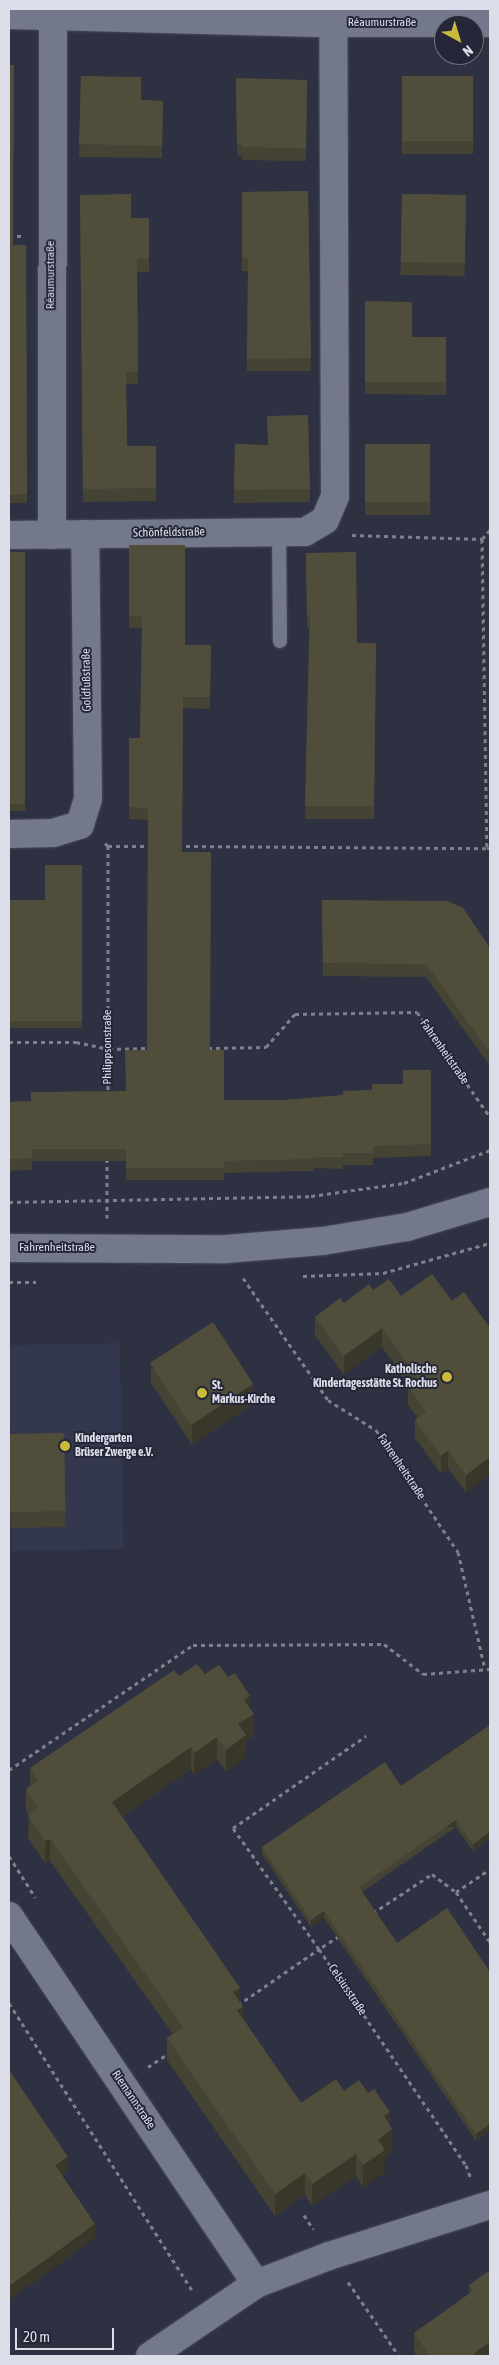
<!DOCTYPE html>
<html>
<head>
<meta charset="utf-8">
<style>
  body { margin:0 }
  #map { position:relative; width:499px; height:2365px; overflow:hidden; background:#2e3142; font-family:"Asap Condensed",sans-serif }
  div>[style] { position:absolute }
  .built>* { inset:0; background:#34384f; transform-origin:0 0 }
  .path>* { height:3px; margin-top:-1.5px; transform-origin:0; background:repeating-linear-gradient(90deg,#7e808f 0 4px,transparent 0 8px) }
  .roads { filter:drop-shadow(0 0 1px #4a4c5a) drop-shadow(0 0 1px #4a4c5a) }
  .service>* { height:14px; margin:-7px; padding:0 7px; transform-origin:7px; border-radius:7px; background:#74788b }
  .minor>* { height:28px; margin:-14px; padding:0 14px; transform-origin:14px; border-radius:14px; background:#74788b }
  .wall>* { inset:0; background:#454333; transform-origin:0 0 }
  .shaded-wall>* { inset:0; background:#383729; transform-origin:0 0 }
  .building>* { inset:0; background:#504e3b; transform-origin:0 0 }
  .dots>* { width:14px; height:14px; translate:-50% -50%; box-sizing:border-box; border:2px solid #252738; border-radius:50% }
  span { translate:-50% -50%; white-space:nowrap; text-align:center; line-height:1.15; -webkit-text-stroke:4px #252738; paint-order:stroke }
  .street-label { font-size:12px; color:#dbdde9 }
  .poi-label { font-size:12px; color:#dbdde9; font-weight:700 }
  .right { translate:-100% -50%; text-align:right }
  .left { translate:0 -50%; text-align:left }
  .frame { position:absolute; inset:0; border:10px solid #dbdde9; pointer-events:none }
  .north { position:absolute; left:434px; top:15px; width:50px; height:50px; box-sizing:border-box; background:#252738; border:1px solid #6e707f; border-radius:50%; rotate:141deg; font-size:14px; font-weight:700; line-height:20px; text-align:center; color:#dbdde9 }
  .north::after { content:''; display:block; margin:auto; width:18px; height:22px; background:#caba3a; clip-path:polygon(50% 0,100% 100%,50% 72%,0 100%) }
  .scale { position:absolute; left:15px; top:2328px; width:99px; height:22px; box-sizing:border-box; border:2px solid #dbdde9; border-top:0; padding-left:6px; font-size:15px; line-height:18px; white-space:nowrap; color:#dbdde9; -webkit-text-stroke:4px #252738; paint-order:stroke }
</style>
</head>
<body>
<div id="map">
  <div class="built">
    <i style="left:120px;top:1343px;width:206px;height:111px;rotate:89deg"></i>
  </div>
  <div class="path">
    <i style="left:9px;top:236px;width:14px"></i>
    <i style="left:490px;top:530px;width:12px;rotate:132deg"></i>
    <i style="left:482px;top:539px;width:309px;rotate:89.1deg"></i>
    <i style="left:487px;top:848px;width:3px"></i>
    <i style="left:352px;top:535px;width:130px;rotate:1.8deg"></i>
    <i style="left:105px;top:843px;width:4px;rotate:45deg"></i>
    <i style="left:108px;top:846px;width:249px;rotate:90deg"></i>
    <i style="left:108px;top:846px;width:44px"></i>
    <i style="left:178px;top:846px;width:309px;rotate:0.4deg"></i>
    <i style="left:9px;top:1042px;width:67px"></i>
    <i style="left:76px;top:1042px;width:34px;rotate:12deg"></i>
    <i style="left:109px;top:1049px;width:41px;rotate:-1.4deg"></i>
    <i style="left:208px;top:1048px;width:58px;rotate:-1deg"></i>
    <i style="left:266px;top:1047px;width:44px;rotate:-48.7deg"></i>
    <i style="left:295px;top:1014px;width:122px;rotate:-0.9deg"></i>
    <i style="left:417px;top:1012px;width:128px;rotate:55.2deg"></i>
    <i style="left:9px;top:1202px;width:302px;rotate:-1.1deg"></i>
    <i style="left:311px;top:1196px;width:94px;rotate:-8deg"></i>
    <i style="left:404px;top:1183px;width:92px;rotate:-21deg"></i>
    <i style="left:107px;top:1218px;width:59px;rotate:-90deg"></i>
    <i style="left:303px;top:1276px;width:80px;rotate:-2.1deg"></i>
    <i style="left:383px;top:1273px;width:111px;rotate:-15.7deg"></i>
    <i style="left:243px;top:1278px;width:149px;rotate:55.1deg"></i>
    <i style="left:328px;top:1400px;width:57px;rotate:32deg"></i>
    <i style="left:376px;top:1430px;width:147px;rotate:56.1deg"></i>
    <i style="left:458px;top:1552px;width:120px;rotate:77deg"></i>
    <i style="left:9px;top:1282px;width:27px"></i>
    <i style="left:9px;top:1770px;width:222px;rotate:-34.2deg"></i>
    <i style="left:193px;top:1645px;width:191px;rotate:-0.3deg"></i>
    <i style="left:384px;top:1644px;width:49px;rotate:37.6deg"></i>
    <i style="left:423px;top:1674px;width:67px;rotate:-4.3deg"></i>
    <i style="left:9px;top:1856px;width:49px;rotate:57.6deg"></i>
    <i style="left:456px;top:1892px;width:41px;rotate:-34.1deg"></i>
    <i style="left:373px;top:1913px;width:71px;rotate:-33.5deg"></i>
    <i style="left:432px;top:1874px;width:30px;rotate:37deg"></i>
    <i style="left:456px;top:1892px;width:60px;rotate:55.8deg"></i>
    <i style="left:339px;top:1936px;width:24px;rotate:147deg"></i>
    <i style="left:319px;top:1949px;width:261px;rotate:55.8deg"></i>
    <i style="left:466px;top:2165px;width:15px;rotate:70deg"></i>
    <i style="left:9px;top:2003px;width:340px;rotate:57.5deg"></i>
    <i style="left:238px;top:2005px;width:98px;rotate:-34.7deg"></i>
    <i style="left:319px;top:1949px;width:148px;rotate:-125.4deg"></i>
    <i style="left:233px;top:1828px;width:162px;rotate:-34.7deg"></i>
    <i style="left:148px;top:2067px;width:27px;rotate:-34deg"></i>
    <i style="left:304px;top:2215px;width:17px;rotate:57deg"></i>
    <i style="left:348px;top:2282px;width:90px;rotate:55.4deg"></i>
  </div>
  <div class="roads">
    <div class="service">
      <i style="left:279px;top:532px;width:109px;rotate:89.5deg"></i>
    </div>
    <div class="minor">
      <i style="left:9px;top:15px;width:307px;rotate:1.5deg"></i>
      <i style="left:316px;top:23px;width:174px"></i>
      <i style="left:9px;top:535px;width:296px;rotate:-0.6deg"></i>
      <i style="left:305px;top:532px;width:23px;rotate:-31deg"></i>
      <i style="left:325px;top:520px;width:26px;rotate:-67deg"></i>
      <i style="left:335px;top:496px;width:473px;rotate:-90.2deg"></i>
      <i style="left:52px;top:535px;width:520px;rotate:-89.89deg"></i>
      <i style="left:9px;top:834px;width:44px;rotate:-1.3deg"></i>
      <i style="left:53px;top:833px;width:28px;rotate:-17deg"></i>
      <i style="left:80px;top:825px;width:27px;rotate:-73deg"></i>
      <i style="left:88px;top:799px;width:265px;rotate:-90.6deg"></i>
      <i style="left:9px;top:1248px;width:217px;rotate:0.3deg"></i>
      <i style="left:226px;top:1249px;width:97px;rotate:-4.7deg"></i>
      <i style="left:323px;top:1241px;width:85px;rotate:-9.5deg"></i>
      <i style="left:407px;top:1227px;width:87px;rotate:-16.8deg"></i>
      <i style="left:9px;top:1916px;width:443px;rotate:56.1deg"></i>
      <i style="left:150px;top:2356px;width:128px;rotate:-34.2deg"></i>
      <i style="left:256px;top:2284px;width:78px;rotate:-21deg"></i>
      <i style="left:329px;top:2256px;width:169px;rotate:-17.6deg"></i>
    </div>
  </div>
  <div class="wall">
    <i style="clip-path:polygon(9px 65px,13px 245px,26px 245px,27px 503px,9px 503px)"></i>
    <i style="clip-path:polygon(81px 76px,141px 100px,163px 101px,162px 158px,79px 157px)"></i>
    <i style="left:402px;top:76px;width:71px;height:78px"></i>
    <i style="clip-path:polygon(307px 80px,306px 161px,242px 160px,242px 156px,237px 155px,236px 91px)"></i>
    <i style="clip-path:polygon(308px 191px,311px 371px,247px 371px,248px 271px,242px 271px,242px 192px)"></i>
    <i style="left:402px;top:194px;width:64px;height:81px;rotate:1deg"></i>
    <i style="clip-path:polygon(80px 195px,131px 218px,149px 218px,149px 272px,137px 272px,138px 384px,126px 384px,127px 446px,156px 446px,156px 501px,83px 502px)"></i>
    <i style="clip-path:polygon(365px 301px,412px 337px,446px 337px,446px 395px,365px 394px)"></i>
    <i style="clip-path:polygon(235px 444px,267px 445px,310px 489px,310px 502px,234px 503px)"></i>
    <i style="left:365px;top:444px;width:65px;height:71px"></i>
    <i style="clip-path:polygon(129px 545px,185px 645px,211px 645px,210px 709px,183px 708px,182px 852px,210px 1050px,224px 1100px,284px 1100px,343px 1095px,372px 1090px,403px 1084px,431px 1070px,431px 1156px,373px 1158px,373px 1165px,343px 1165px,343px 1169px,313px 1168px,313px 1171px,224px 1173px,224px 1180px,126px 1180px,126px 1161px,32px 1161px,32px 1170px,9px 1171px,9px 1102px,31px 1101px,126px 1091px,147px 1050px,148px 820px,129px 819px,129px 738px,140px 738px,142px 628px,129px 628px)"></i>
    <i style="left:9px;top:552px;width:16px;height:259px"></i>
    <i style="clip-path:polygon(306px 553px,357px 643px,376px 643px,374px 819px,305px 819px,309px 628px,307px 628px)"></i>
    <i style="clip-path:polygon(82px 865px,82px 1028px,9px 1028px,9px 900px,45px 900px)"></i>
    <i style="clip-path:polygon(322px 900px,490px 948px,490px 1066px,426px 977px,323px 976px)"></i>
    <i style="clip-path:polygon(373px 1290px,401px 1296px,452px 1301px,490px 1328px,466px 1493px,448px 1468px,441px 1474px,415px 1438px,415px 1420px,418px 1418px,408px 1405px,408px 1386px,410px 1385px,382px 1347px,344px 1375px,315px 1335px,315px 1317px)"></i>
    <i style="clip-path:polygon(151px 1364px,254px 1403px,192px 1445px,151px 1383px)"></i>
    <i style="left:64px;top:1433px;width:94px;height:55px;rotate:89deg"></i>
    <i style="clip-path:polygon(205px 1674px,250px 1709px,254px 1736px,246px 1741px,246px 1757px,226px 1772px,217px 1759px,194px 1775px,191px 1769px,122px 1817px,240px 2001px,243px 2020px,301px 2103px,344px 2091px,390px 2125px,392px 2151px,385px 2156px,385px 2172px,363px 2187px,356px 2176px,312px 2206px,305px 2195px,275px 2216px,167px 2060px,167px 2038px,173px 2034px,50px 1861px,45px 1863px,28px 1838px,29px 1816px,26px 1811px,26px 1789px,30px 1786px,30px 1768px,179px 1676px)"></i>
    <i style="clip-path:polygon(490px 1725px,490px 1839px,473px 1851px,456px 1827px,362px 1892px,397px 1943px,490px 1972px,476px 2141px,324px 1918px,311px 1927px,262px 1854px,262px 1847px,401px 1786px)"></i>
    <i style="clip-path:polygon(9px 2070px,68px 2171px,62px 2175px,95px 2238px,9px 2300px)"></i>
    <i style="clip-path:polygon(490px 2270px,490px 2356px,417px 2356px,414px 2352px,414px 2333px,469px 2294px,469px 2285px)"></i>
  </div>
  <div class="shaded-wall">
    <i style="clip-path:polygon(382px 1328px,382px 1347px,344px 1375px,344px 1356px)"></i>
    <i style="clip-path:polygon(254px 1384px,254px 1403px,192px 1445px,192px 1425px)"></i>
    <i style="clip-path:polygon(448px 1450px,448px 1468px,441px 1474px,441px 1456px)"></i>
    <i style="clip-path:polygon(490px 1457px,490px 1475px,466px 1493px,466px 1475px)"></i>
    <i style="clip-path:polygon(250px 1696px,250px 1716px,254px 1714px,254px 1736px,246px 1741px,246px 1757px,226px 1772px,226px 1750px,238px 1724px,244px 1700px)"></i>
    <i style="clip-path:polygon(217px 1737px,217px 1759px,194px 1775px,194px 1753px)"></i>
    <i style="clip-path:polygon(191px 1747px,191px 1769px,112px 1824px,112px 1802px)"></i>
    <i style="left:456px;top:1820px;width:7px;height:118px;rotate:90deg"></i>
    <i style="clip-path:polygon(490px 1832px,490px 1839px,473px 1851px,473px 1844px)"></i>
    <i style="clip-path:polygon(50px 1839px,50px 1861px,45px 1863px,45px 1841px)"></i>
    <i style="clip-path:polygon(324px 1911px,324px 1918px,311px 1927px,311px 1920px)"></i>
    <i style="clip-path:polygon(240px 1988px,240px 2009px,243px 2007px,243px 2028px,237px 2032px,233px 1992px)"></i>
    <i style="clip-path:polygon(390px 2112px,390px 2131px,392px 2129px,392px 2151px,385px 2156px,385px 2172px,363px 2187px,363px 2165px,384px 2116px)"></i>
    <i style="clip-path:polygon(490px 2124px,490px 2131px,476px 2141px,476px 2134px)"></i>
    <i style="clip-path:polygon(356px 2154px,356px 2176px,312px 2206px,312px 2184px)"></i>
    <i style="clip-path:polygon(68px 2157px,68px 2171px,55px 2180px,55px 2165px)"></i>
    <i style="clip-path:polygon(305px 2173px,305px 2195px,275px 2216px,275px 2194px)"></i>
    <i style="clip-path:polygon(95px 2224px,95px 2238px,9px 2300px,9px 2286px)"></i>
    <i style="clip-path:polygon(490px 2342px,490px 2356px,474px 2356px,474px 2353px)"></i>
  </div>
  <div class="building">
    <i style="clip-path:polygon(9px 65px,14px 65px,13px 245px,26px 245px,27px 494px,9px 495px)"></i>
    <i style="clip-path:polygon(81px 76px,141px 77px,141px 100px,163px 101px,162px 146px,79px 144px)"></i>
    <i style="left:402px;top:76px;width:71px;height:65px"></i>
    <i style="clip-path:polygon(236px 78px,307px 80px,306px 148px,242px 147px,242px 143px,237px 143px)"></i>
    <i style="clip-path:polygon(308px 191px,311px 358px,247px 359px,248px 258px,242px 258px,242px 192px)"></i>
    <i style="clip-path:polygon(131px 194px,131px 218px,149px 218px,149px 259px,137px 259px,138px 371px,126px 372px,127px 446px,156px 446px,156px 488px,83px 489px,80px 195px)"></i>
    <i style="left:402px;top:194px;width:64px;height:68px;rotate:1deg"></i>
    <i style="clip-path:polygon(365px 301px,412px 302px,412px 337px,446px 337px,446px 382px,365px 382px)"></i>
    <i style="clip-path:polygon(308px 415px,310px 489px,234px 490px,235px 444px,268px 445px,267px 416px)"></i>
    <i style="left:365px;top:444px;width:65px;height:58px"></i>
    <i style="clip-path:polygon(129px 545px,185px 545px,185px 645px,211px 645px,210px 697px,183px 697px,182px 852px,211px 852px,210px 1050px,224px 1050px,224px 1100px,284px 1100px,343px 1095px,343px 1091px,372px 1090px,372px 1084px,403px 1084px,403px 1070px,431px 1070px,431px 1144px,373px 1146px,373px 1153px,343px 1153px,343px 1157px,313px 1157px,313px 1159px,224px 1161px,224px 1168px,126px 1168px,126px 1149px,32px 1149px,32px 1158px,9px 1159px,9px 1102px,31px 1101px,31px 1092px,126px 1091px,125px 1050px,147px 1050px,148px 808px,129px 807px,129px 738px,140px 738px,142px 616px,129px 616px)"></i>
    <i style="left:9px;top:552px;width:16px;height:252px"></i>
    <i style="clip-path:polygon(356px 552px,357px 643px,376px 643px,374px 806px,305px 806px,310px 615px,307px 615px,306px 553px)"></i>
    <i style="clip-path:polygon(45px 865px,82px 865px,82px 1021px,9px 1021px,9px 900px,45px 900px)"></i>
    <i style="clip-path:polygon(322px 900px,447px 901px,463px 908px,490px 948px,490px 1053px,426px 964px,323px 963px)"></i>
    <i style="clip-path:polygon(432px 1274px,452px 1301px,464px 1292px,490px 1328px,490px 1457px,466px 1475px,448px 1450px,441px 1456px,415px 1420px,426px 1412px,408px 1386px,418px 1378px,382px 1328px,344px 1356px,315px 1317px,340px 1298px,344px 1303px,369px 1284px,373px 1290px,389px 1279px,401px 1296px)"></i>
    <i style="left:213px;top:1322px;width:74px;height:75px;rotate:57deg"></i>
    <i style="left:64px;top:1433px;width:78px;height:55px;rotate:89deg"></i>
    <i style="clip-path:polygon(197px 1664px,205px 1674px,219px 1665px,228px 1677px,235px 1673px,250px 1696px,244px 1700px,254px 1714px,238px 1724px,246px 1735px,226px 1750px,217px 1737px,194px 1753px,191px 1747px,112px 1802px,240px 1988px,233px 1992px,243px 2007px,237px 2010px,301px 2103px,336px 2079px,344px 2091px,359px 2080px,368px 2093px,374px 2089px,390px 2112px,384px 2116px,392px 2129px,378px 2140px,385px 2150px,363px 2165px,356px 2154px,312px 2184px,305px 2173px,275px 2194px,167px 2038px,183px 2027px,50px 1839px,45px 1841px,28px 1816px,38px 1808px,26px 1789px,38px 1781px,30px 1768px,174px 1670px,179px 1676px)"></i>
    <i style="clip-path:polygon(490px 1725px,490px 1832px,473px 1844px,456px 1820px,359px 1887px,397px 1943px,447px 1908px,490px 1972px,490px 2124px,476px 2134px,324px 1911px,311px 1920px,262px 1847px,385px 1762px,401px 1786px)"></i>
    <i style="clip-path:polygon(9px 2070px,68px 2157px,55px 2165px,95px 2224px,9px 2286px,9px 2213px,12px 2210px,9px 2205px)"></i>
    <i style="clip-path:polygon(490px 2270px,490px 2342px,474px 2353px,476px 2356px,430px 2356px,414px 2333px,473px 2291px,469px 2285px)"></i>
  </div>
  <div class="dots">
    <i style="left:447px;top:1377px;background:#caba3a"></i>
    <i style="left:202px;top:1393px;background:#caba3a"></i>
    <i style="left:65px;top:1446px;background:#caba3a"></i>
  </div>
  <div class="street-label">
    <span style="left:382px;top:23px">Réaumurstraße</span>
    <span style="left:51px;top:275px;rotate:-90deg">Réaumurstraße</span>
    <span style="left:169px;top:533px;rotate:-1deg">Schönfeldstraße</span>
    <span style="left:87px;top:680px;rotate:-91deg">Goldfußstraße</span>
    <span style="left:108px;top:1047px;rotate:-90deg">Philippsonstraße</span>
    <span style="left:444px;top:1052px;rotate:55deg">Fahrenheitstraße</span>
    <span style="left:57px;top:1248px">Fahrenheitstraße</span>
    <span style="left:401px;top:1467px;rotate:56deg">Fahrenheitstraße</span>
    <span style="left:347px;top:1990px;rotate:56deg">Celsiusstraße</span>
    <span style="left:133px;top:2100px;rotate:56deg">Riemannstraße</span>
  </div>
  <div class="poi-label">
    <span class="right" style="left:437px;top:1377px">Katholische<br>Kindertagesstätte St. Rochus</span>
    <span class="left" style="left:212px;top:1393px">St.<br>Markus-Kirche</span>
    <span class="left" style="left:75px;top:1446px">Kindergarten<br>Brüser Zwerge e.V.</span>
  </div>
  <div class="frame"></div>
  <div class="north">N</div>
  <div class="scale">20 m</div>
</div>
</body>
</html>
